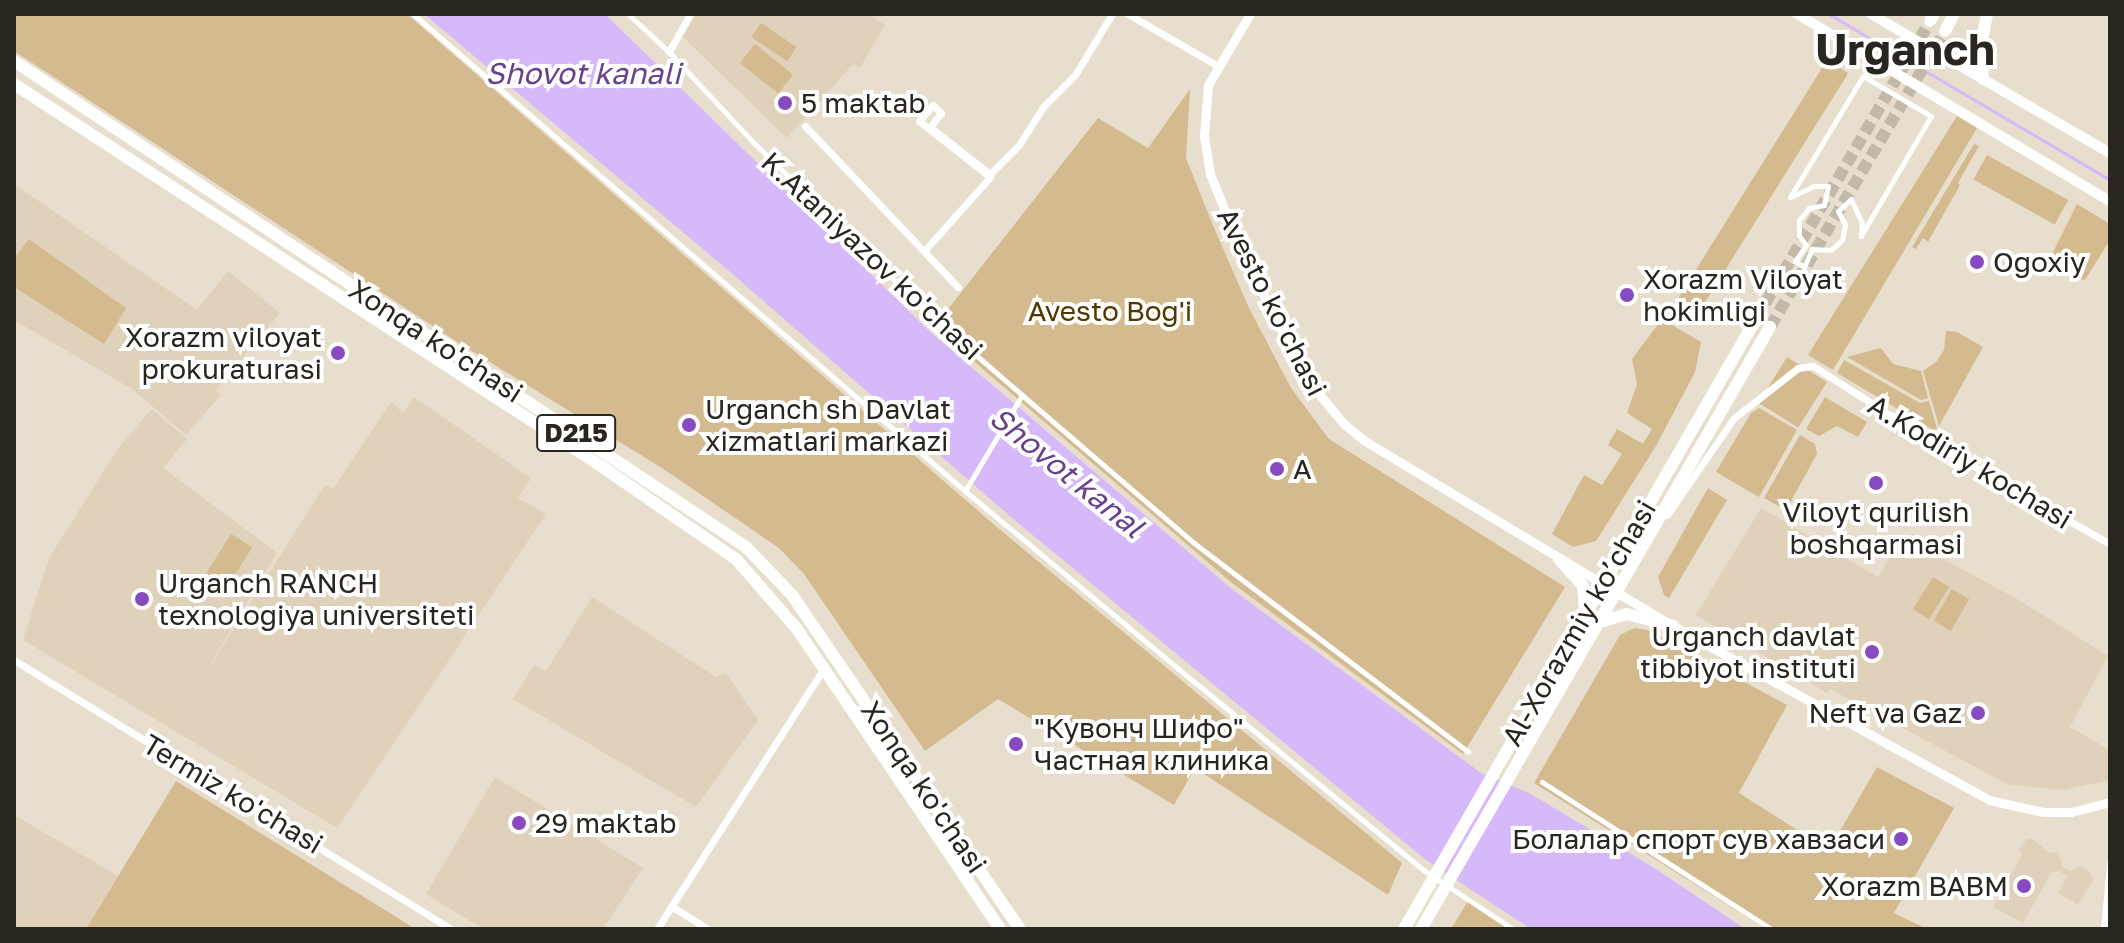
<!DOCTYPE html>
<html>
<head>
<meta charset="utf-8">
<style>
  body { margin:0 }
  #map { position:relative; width:2124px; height:943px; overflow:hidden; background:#e8decd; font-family:"Golos Text",sans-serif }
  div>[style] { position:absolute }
  .built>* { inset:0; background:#e0d1bb }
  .green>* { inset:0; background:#d4ba8f; transform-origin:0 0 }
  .water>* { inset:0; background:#d6b9fa }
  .stream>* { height:3px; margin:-1.5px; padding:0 1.5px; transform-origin:1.5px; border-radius:1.5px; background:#d6b9fa }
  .primary-tunnel>* { height:12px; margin-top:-6px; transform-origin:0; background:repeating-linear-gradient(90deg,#c2b9aa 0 12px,transparent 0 18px) }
  .pedestrian>* { height:5px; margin:-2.5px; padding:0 2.5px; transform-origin:2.5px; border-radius:2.5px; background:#fff }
  .minor>* { height:7px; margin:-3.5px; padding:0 3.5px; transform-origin:3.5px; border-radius:3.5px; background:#fff }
  .tertiary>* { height:9px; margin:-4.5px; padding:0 4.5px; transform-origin:4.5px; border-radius:4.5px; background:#fff }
  .secondary>* { height:10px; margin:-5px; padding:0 5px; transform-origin:5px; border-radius:5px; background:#fff }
  .primary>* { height:12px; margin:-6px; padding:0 6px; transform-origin:6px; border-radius:6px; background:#fff }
  .dots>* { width:22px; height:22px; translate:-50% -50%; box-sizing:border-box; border:4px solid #fff; border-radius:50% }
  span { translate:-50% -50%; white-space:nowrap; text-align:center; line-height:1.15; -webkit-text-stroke:8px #fff; paint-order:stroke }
  .shield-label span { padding:2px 6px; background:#fff; border:2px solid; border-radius:6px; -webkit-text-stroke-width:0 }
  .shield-label { font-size:26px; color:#29251f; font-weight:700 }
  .poi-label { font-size:28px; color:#29251f }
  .left { translate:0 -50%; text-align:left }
  .right { translate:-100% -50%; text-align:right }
  .street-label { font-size:28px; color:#29251f }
  .park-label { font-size:28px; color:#513700 }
  .water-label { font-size:30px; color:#68428f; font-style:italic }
  .town-label { font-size:44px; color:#29251f; font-weight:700 }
  .frame { position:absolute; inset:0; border:16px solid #29251f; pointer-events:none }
</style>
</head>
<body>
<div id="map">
  <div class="built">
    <i style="clip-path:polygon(696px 14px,868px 14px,885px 25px,860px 68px,853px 64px,787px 138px,683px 37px)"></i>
    <i style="clip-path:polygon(14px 184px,197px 310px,228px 271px,280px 313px,216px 390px,221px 395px,186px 435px,132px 389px,14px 320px)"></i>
    <i style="clip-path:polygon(414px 397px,531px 478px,518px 498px,546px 514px,337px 828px,23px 640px,49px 558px,119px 447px,152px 409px,187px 439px,163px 468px,277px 553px,201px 680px,325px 485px,333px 489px,391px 402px,403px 413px)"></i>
    <i style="clip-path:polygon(1761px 508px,1878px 577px,1902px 537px,2019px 600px,2108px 656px,2070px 727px,2110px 750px,2110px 780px,2062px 790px,2007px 784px,1830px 689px,1827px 693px,1696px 615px)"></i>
    <i style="clip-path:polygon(592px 597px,716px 677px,726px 673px,758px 720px,696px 807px,513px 699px,534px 665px,546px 671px)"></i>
    <i style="clip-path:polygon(495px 777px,643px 868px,603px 929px,483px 929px,426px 894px)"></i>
    <i style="clip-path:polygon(14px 815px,118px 876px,86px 929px,14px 929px)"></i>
    <i style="clip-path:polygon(2027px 839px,2033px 839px,2049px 853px,2058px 852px,2063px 867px,2070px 871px,2080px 866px,2090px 872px,2093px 880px,2078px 905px,2058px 893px,2067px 876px,2059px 871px,2051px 873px,2023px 923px,1993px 907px,2022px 855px,2019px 849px)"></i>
  </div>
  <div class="green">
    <i style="clip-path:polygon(14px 14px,407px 14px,992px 523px,1402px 863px,1388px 895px,1195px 768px,1174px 805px,998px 699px,925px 751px,804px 574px,779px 548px,662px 468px,454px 340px,14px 51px)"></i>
    <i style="left:761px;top:23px;width:43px;height:17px;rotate:34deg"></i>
    <i style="left:755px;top:44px;width:49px;height:24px;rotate:39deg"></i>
    <i style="left:1827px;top:60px;width:25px;height:298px;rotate:32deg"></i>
    <i style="clip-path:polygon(1190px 89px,1186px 158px,1212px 223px,1249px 308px,1291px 388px,1329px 439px,1565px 587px,1463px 754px,1232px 583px,934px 327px,1098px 118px,1148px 148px)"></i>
    <i style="clip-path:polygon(1957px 116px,1977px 128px,1833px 370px,1808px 355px)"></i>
    <i style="clip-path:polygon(1974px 144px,1979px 146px,1958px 183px,1960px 185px,1928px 242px,1923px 238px,1916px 249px,1912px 247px)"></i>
    <i style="left:1987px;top:155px;width:93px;height:28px;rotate:29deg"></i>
    <i style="clip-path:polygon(2077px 204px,2110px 224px,2110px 240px,2085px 280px,2062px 275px,2050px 258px)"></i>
    <i style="clip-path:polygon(29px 239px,126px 308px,104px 344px,14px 287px,14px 259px)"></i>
    <i style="clip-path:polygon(1662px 319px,1701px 342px,1695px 372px,1656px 446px,1596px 541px,1573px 547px,1552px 534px,1584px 475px,1602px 485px,1622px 454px,1608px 445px,1617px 429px,1643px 444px,1652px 429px,1627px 413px,1637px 384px,1632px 359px)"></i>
    <i style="clip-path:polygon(1946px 331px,1957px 332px,1983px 347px,1939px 426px,1923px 371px,1937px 361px,1944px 350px)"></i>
    <i style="clip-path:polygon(1881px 348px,1893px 364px,1921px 371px,1928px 398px,1921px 400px,1847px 357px)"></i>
    <i style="left:1787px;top:357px;width:47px;height:54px;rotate:32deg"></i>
    <i style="clip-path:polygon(1844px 360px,1920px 403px,1929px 401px,1937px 429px,1933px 430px,1837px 373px)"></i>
    <i style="clip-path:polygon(1825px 397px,1867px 422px,1858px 437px,1837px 426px,1819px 436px,1806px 429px)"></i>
    <i style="clip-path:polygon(1759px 408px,1797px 430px,1759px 497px,1716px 472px,1751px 413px)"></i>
    <i style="clip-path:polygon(1800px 435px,1815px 444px,1817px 454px,1786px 510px,1764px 498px)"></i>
    <i style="clip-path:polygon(1708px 488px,1727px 500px,1669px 598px,1664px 595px,1658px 577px)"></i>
    <i style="left:231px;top:534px;width:25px;height:57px;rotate:32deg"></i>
    <i style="left:1933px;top:577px;width:19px;height:38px;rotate:32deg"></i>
    <i style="left:1952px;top:589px;width:20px;height:37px;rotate:30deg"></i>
    <i style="clip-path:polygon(1634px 628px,1648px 630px,1787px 705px,1739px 793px,1829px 850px,1877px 767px,1954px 808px,1894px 913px,1927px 929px,1766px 929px,1534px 783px,1620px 635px)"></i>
    <i style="clip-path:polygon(176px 781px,398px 918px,415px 929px,86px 929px)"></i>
    <i style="clip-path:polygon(1468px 901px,1510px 929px,1451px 929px)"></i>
  </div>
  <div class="water">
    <i style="clip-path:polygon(424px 14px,605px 14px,929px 331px,1233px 590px,1481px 773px,1529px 793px,1656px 869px,1745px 929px,1531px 929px,1426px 860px,1012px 518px,729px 271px)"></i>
  </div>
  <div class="stream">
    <i style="left:1829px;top:14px;width:84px;rotate:30.8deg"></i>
    <i style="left:1927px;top:72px;width:212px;rotate:30.5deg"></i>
  </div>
  <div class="primary-tunnel">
    <i style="left:1756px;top:319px;width:345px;rotate:-59.7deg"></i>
    <i style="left:1770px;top:327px;width:344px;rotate:-59.4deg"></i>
  </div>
  <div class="pedestrian">
    <i style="left:413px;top:14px;width:730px;rotate:40.83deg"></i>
    <i style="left:965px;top:491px;width:302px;rotate:39.8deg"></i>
    <i style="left:1197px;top:684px;width:295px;rotate:39.4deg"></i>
    <i style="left:1425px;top:871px;width:105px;rotate:33.4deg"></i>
    <i style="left:628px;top:14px;width:56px;rotate:42.8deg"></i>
    <i style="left:669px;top:52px;width:125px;rotate:47deg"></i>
    <i style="left:754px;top:143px;width:249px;rotate:44.3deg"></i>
    <i style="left:932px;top:317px;width:119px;rotate:40.9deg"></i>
    <i style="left:1022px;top:395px;width:227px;rotate:40.7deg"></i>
    <i style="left:1194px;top:543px;width:345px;rotate:37.3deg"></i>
    <i style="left:1863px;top:76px;width:79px;rotate:30.5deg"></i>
    <i style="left:1931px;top:116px;width:139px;rotate:120.3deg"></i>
    <i style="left:1861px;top:236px;width:13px;rotate:-86deg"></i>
    <i style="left:1862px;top:223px;width:26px;rotate:-115deg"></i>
    <i style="left:1851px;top:199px;width:18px;rotate:137deg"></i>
    <i style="left:1838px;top:211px;width:16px;rotate:63deg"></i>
    <i style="left:1845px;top:225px;width:15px;rotate:101deg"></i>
    <i style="left:1842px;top:240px;width:15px;rotate:138deg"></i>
    <i style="left:1831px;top:250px;width:19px;rotate:-177deg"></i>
    <i style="left:1812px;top:249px;width:20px;rotate:114deg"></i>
    <i style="left:1804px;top:267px;width:11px;rotate:-146deg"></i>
    <i style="left:1795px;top:261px;width:19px;rotate:-55deg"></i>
    <i style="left:1806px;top:245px;width:11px;rotate:-128deg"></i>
    <i style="left:1799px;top:236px;width:16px;rotate:-90deg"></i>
    <i style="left:1799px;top:220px;width:16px;rotate:-50deg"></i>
    <i style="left:1809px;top:208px;width:15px;rotate:-11deg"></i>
    <i style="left:1824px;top:205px;width:19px;rotate:-78deg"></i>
    <i style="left:1828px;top:186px;width:14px;rotate:180deg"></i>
    <i style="left:1814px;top:186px;width:26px;rotate:155deg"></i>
    <i style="left:1790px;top:197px;width:141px;rotate:-58.9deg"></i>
    <i style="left:965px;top:491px;width:112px;rotate:-59.3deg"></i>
    <i style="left:1542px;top:782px;width:272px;rotate:32.7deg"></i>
  </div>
  <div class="minor">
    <i style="left:1128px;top:14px;width:104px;rotate:30deg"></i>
    <i style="left:669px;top:52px;width:43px;rotate:-61.1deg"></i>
    <i style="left:805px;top:126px;width:222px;rotate:46.5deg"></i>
    <i style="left:925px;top:250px;width:98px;rotate:-48.3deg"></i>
    <i style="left:990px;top:177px;width:90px;rotate:-141.7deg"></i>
    <i style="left:919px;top:121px;width:21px;rotate:-49deg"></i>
    <i style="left:933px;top:105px;width:11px;rotate:45deg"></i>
    <i style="left:941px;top:113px;width:18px;rotate:128deg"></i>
    <i style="left:930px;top:127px;width:76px;rotate:38.1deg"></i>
    <i style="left:990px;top:174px;width:41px;rotate:-45deg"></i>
    <i style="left:1019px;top:145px;width:45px;rotate:-57.7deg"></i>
    <i style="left:1043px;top:107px;width:45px;rotate:-45deg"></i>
    <i style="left:1075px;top:75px;width:71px;rotate:-58.8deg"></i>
    <i style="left:1667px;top:515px;width:118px;rotate:-55.4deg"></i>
    <i style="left:1734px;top:418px;width:81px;rotate:-38deg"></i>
    <i style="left:1798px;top:368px;width:15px;rotate:-8deg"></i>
    <i style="left:1813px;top:366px;width:147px;rotate:32.5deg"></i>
    <i style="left:1937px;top:445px;width:199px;rotate:29.8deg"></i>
    <i style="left:14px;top:660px;width:513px;rotate:31.61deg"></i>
    <i style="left:671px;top:906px;width:44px;rotate:31.9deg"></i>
    <i style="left:657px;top:929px;width:310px;rotate:-57.4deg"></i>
    <i style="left:2104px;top:929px;width:66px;rotate:-84.8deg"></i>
  </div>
  <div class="tertiary">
    <i style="left:1250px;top:14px;width:82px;rotate:120.6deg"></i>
    <i style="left:1208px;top:85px;width:51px;rotate:94.5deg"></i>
    <i style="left:1204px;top:136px;width:38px;rotate:81deg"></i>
    <i style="left:1210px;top:174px;width:79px;rotate:67.7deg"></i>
    <i style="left:1240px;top:247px;width:144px;rotate:63.6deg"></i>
    <i style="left:1304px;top:376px;width:62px;rotate:50.2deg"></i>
    <i style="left:1344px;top:424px;width:27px;rotate:39deg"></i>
    <i style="left:1365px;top:441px;width:359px;rotate:31deg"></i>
    <i style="left:1673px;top:626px;width:361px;rotate:28.8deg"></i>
    <i style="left:1989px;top:800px;width:55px;rotate:12.5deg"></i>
    <i style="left:2043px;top:812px;width:28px"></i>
    <i style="left:2071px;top:812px;width:40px;rotate:-14.4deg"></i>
  </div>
  <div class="secondary">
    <i style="left:1797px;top:14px;width:365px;rotate:30.9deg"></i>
    <i style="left:1871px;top:14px;width:276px;rotate:30.2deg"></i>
  </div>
  <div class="primary">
    <i style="left:1930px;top:21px;width:8px;rotate:-60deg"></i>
    <i style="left:1945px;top:31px;width:19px;rotate:-62deg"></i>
    <i style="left:14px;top:61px;width:879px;rotate:33.58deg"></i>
    <i style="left:746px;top:547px;width:66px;rotate:46.2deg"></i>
    <i style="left:792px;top:595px;width:404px;rotate:55.7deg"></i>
    <i style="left:1983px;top:79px;width:34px;rotate:-93deg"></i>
    <i style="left:1981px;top:45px;width:32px;rotate:-79deg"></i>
    <i style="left:14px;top:84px;width:700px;rotate:33.05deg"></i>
    <i style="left:601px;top:466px;width:164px;rotate:34.6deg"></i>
    <i style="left:736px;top:559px;width:93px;rotate:48.9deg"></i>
    <i style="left:797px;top:629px;width:362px;rotate:55.9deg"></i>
    <i style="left:1559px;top:559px;width:36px;rotate:48deg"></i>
    <i style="left:1583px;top:586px;width:24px;rotate:85deg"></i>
    <i style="left:1597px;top:623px;width:31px;rotate:-17deg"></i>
    <i style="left:1627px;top:614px;width:48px;rotate:14.6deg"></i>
    <i style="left:1404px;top:929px;width:704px;rotate:-60.01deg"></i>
    <i style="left:1421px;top:929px;width:696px;rotate:-59.9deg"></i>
  </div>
  <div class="dots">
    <i style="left:785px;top:103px;background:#874ac0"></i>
    <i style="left:1977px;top:262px;background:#874ac0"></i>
    <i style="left:1627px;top:295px;background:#874ac0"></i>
    <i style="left:338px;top:353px;background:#874ac0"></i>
    <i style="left:689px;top:425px;background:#874ac0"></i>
    <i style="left:1277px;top:469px;background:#874ac0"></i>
    <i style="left:1876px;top:483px;background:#874ac0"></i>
    <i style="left:142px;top:599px;background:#874ac0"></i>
    <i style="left:1872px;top:652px;background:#874ac0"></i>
    <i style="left:1978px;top:713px;background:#874ac0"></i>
    <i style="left:1016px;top:744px;background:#874ac0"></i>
    <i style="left:519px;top:823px;background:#874ac0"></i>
    <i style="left:1901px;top:839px;background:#874ac0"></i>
    <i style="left:2024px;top:886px;background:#874ac0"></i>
  </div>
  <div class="shield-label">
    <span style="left:576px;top:433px">D215</span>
  </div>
  <div class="poi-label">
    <span class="left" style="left:801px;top:103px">5 maktab</span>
    <span class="left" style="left:1993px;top:262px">Ogoxiy</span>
    <span class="left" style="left:1643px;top:295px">Xorazm Viloyat<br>hokimligi</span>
    <span class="right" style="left:322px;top:353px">Xorazm viloyat<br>prokuraturasi</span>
    <span class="left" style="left:705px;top:425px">Urganch sh Davlat<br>xizmatlari markazi</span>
    <span class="left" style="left:1293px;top:469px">A</span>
    <span style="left:1876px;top:528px">Viloyt qurilish<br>boshqarmasi</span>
    <span class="left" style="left:158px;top:599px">Urganch RANCH<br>texnologiya universiteti</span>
    <span class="right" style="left:1856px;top:652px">Urganch davlat<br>tibbiyot instituti</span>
    <span class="right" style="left:1962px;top:713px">Neft va Gaz</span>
    <span class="left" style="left:1034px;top:744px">"Кувонч Шифо"<br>Частная клиника</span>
    <span class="left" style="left:535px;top:823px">29 maktab</span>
    <span class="right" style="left:1885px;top:839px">Болалар спорт сув хавзаси</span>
    <span class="right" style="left:2008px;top:886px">Xorazm BABM</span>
  </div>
  <div class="street-label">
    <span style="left:872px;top:256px;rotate:43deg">K.Ataniyazov ko'chasi</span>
    <span style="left:1272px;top:302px;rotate:63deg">Avesto ko'chasi</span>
    <span style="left:436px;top:341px;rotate:33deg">Xonqa ko'chasi</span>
    <span style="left:1970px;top:462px;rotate:31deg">A.Kodiriy kochasi</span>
    <span style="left:1579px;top:623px;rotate:-60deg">Al-Xorazmiy ko’chasi</span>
    <span style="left:924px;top:787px;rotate:56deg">Xonqa ko'chasi</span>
    <span style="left:233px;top:794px;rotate:31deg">Termiz ko'chasi</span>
  </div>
  <div class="park-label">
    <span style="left:1110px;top:311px">Avesto Bog'i</span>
  </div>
  <div class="water-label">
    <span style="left:583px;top:73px">Shovot kanali</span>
    <span style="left:1067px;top:472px;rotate:39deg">Shovot kanal</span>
  </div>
  <div class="town-label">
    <span style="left:1905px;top:49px">Urganch</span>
  </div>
  <div class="frame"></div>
</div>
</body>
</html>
